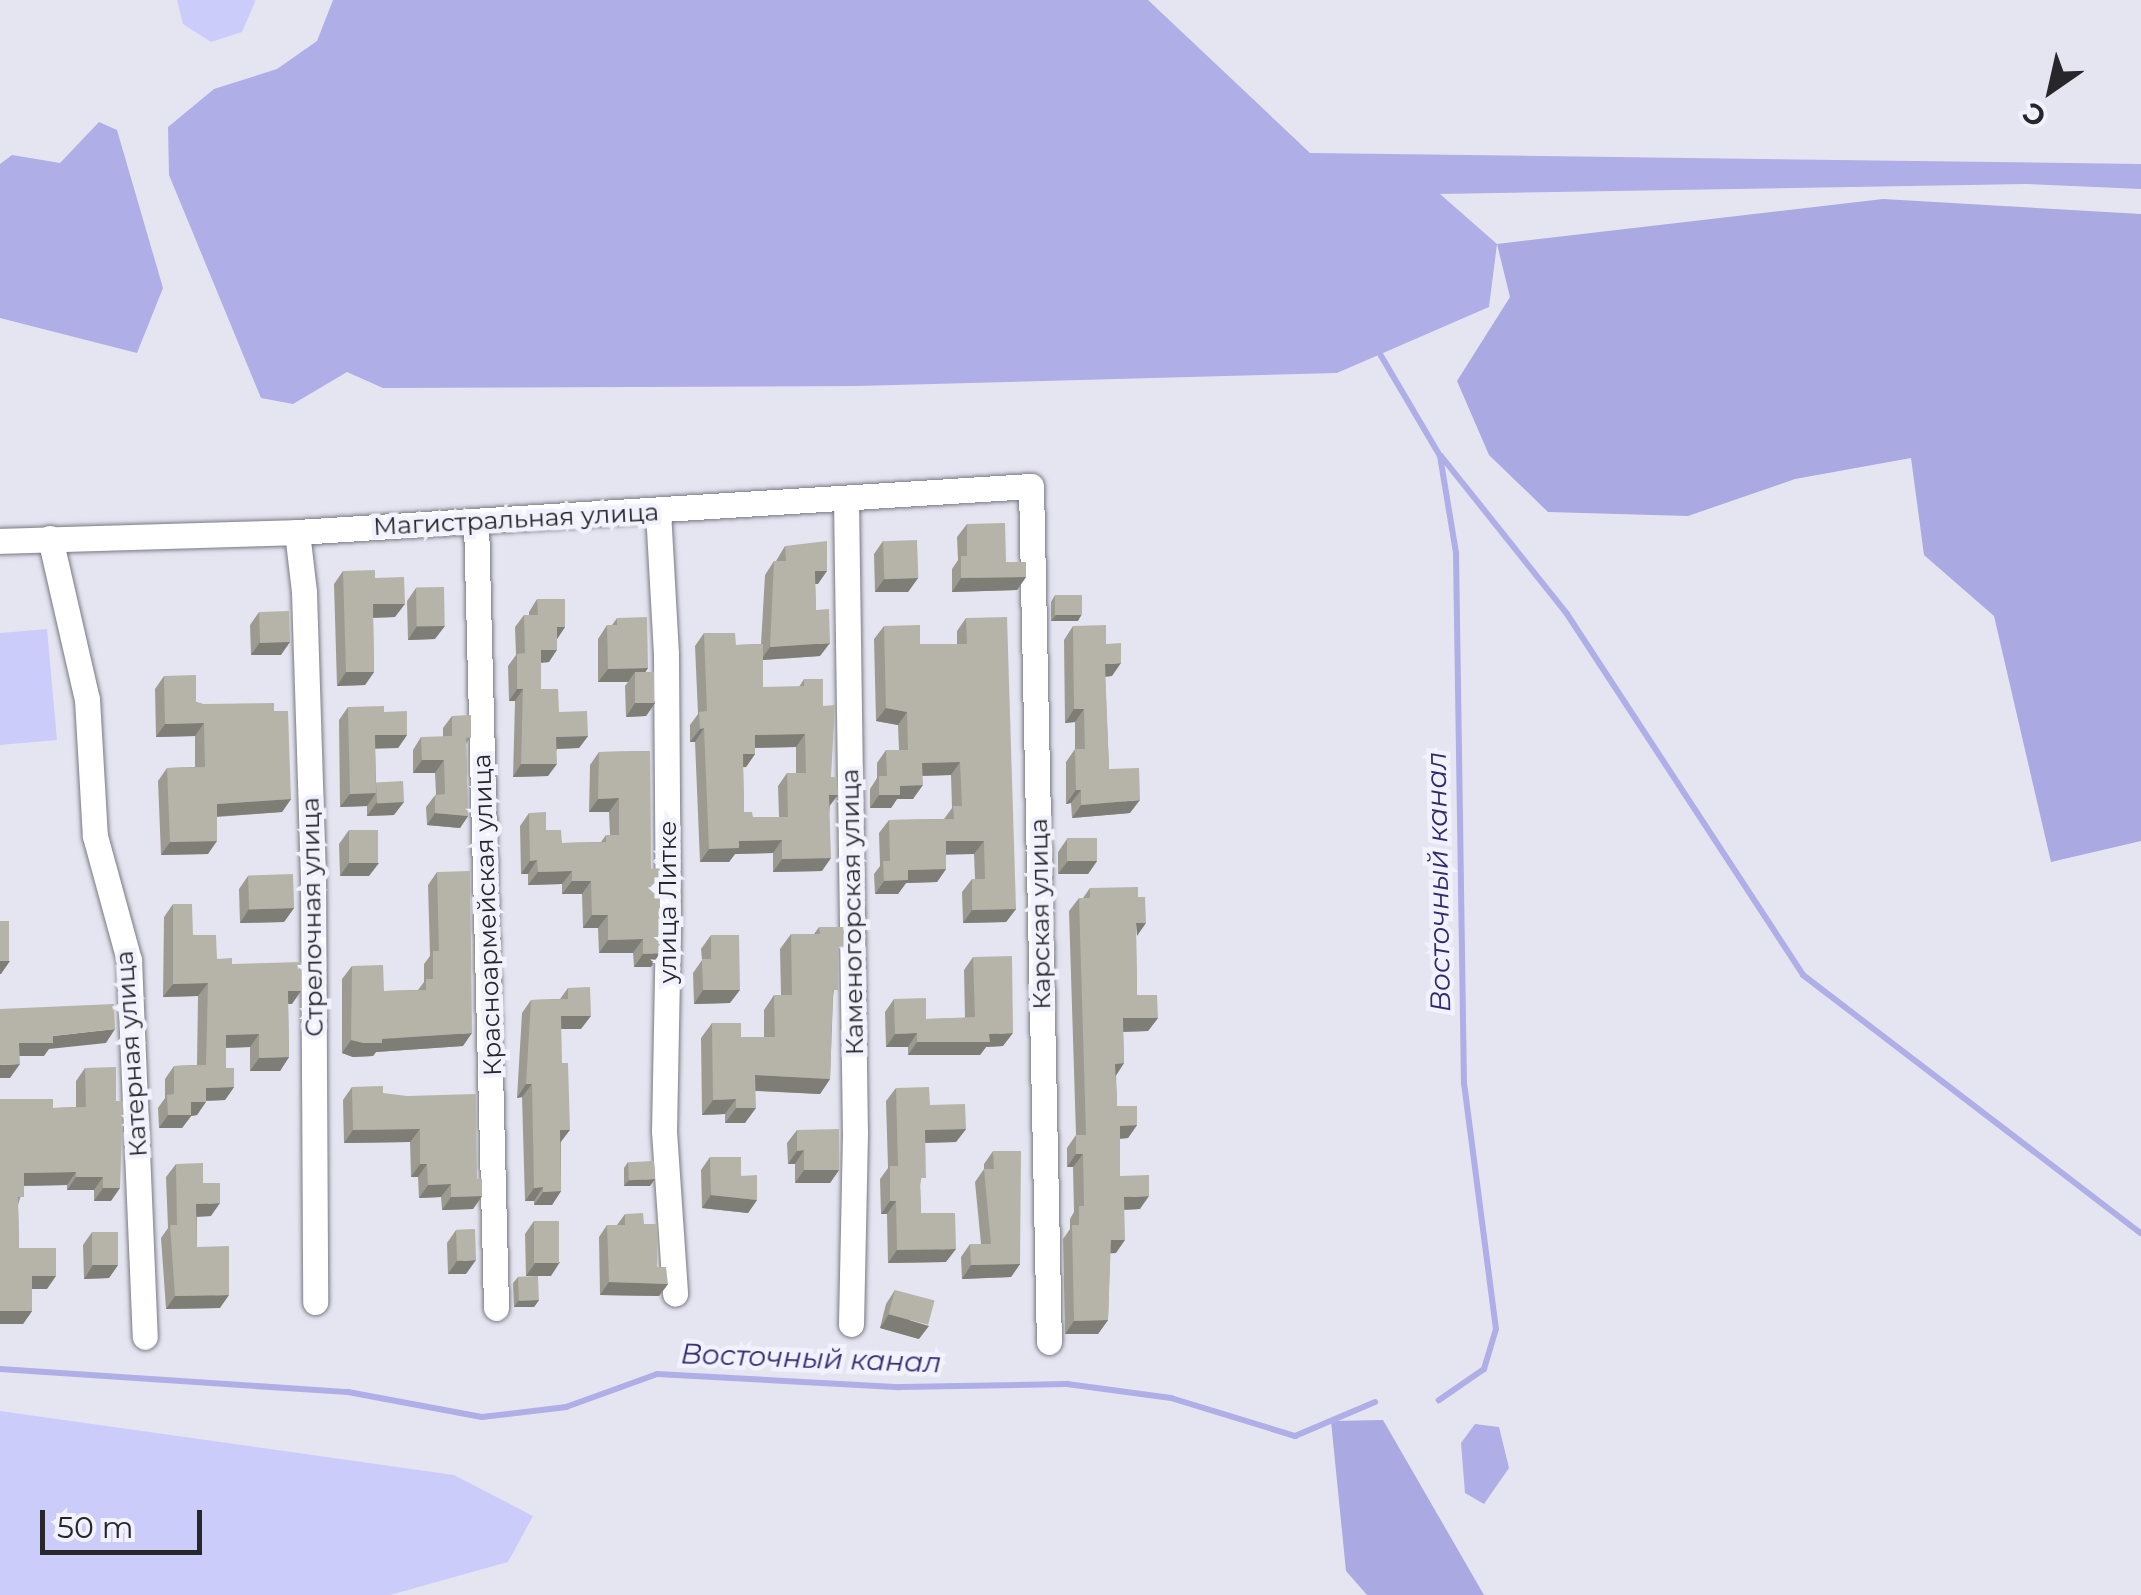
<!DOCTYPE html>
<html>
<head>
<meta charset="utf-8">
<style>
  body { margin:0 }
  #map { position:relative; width:2141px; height:1595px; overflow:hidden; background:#e5e5f1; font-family:Montserrat,sans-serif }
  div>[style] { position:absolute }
  .green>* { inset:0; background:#ccccfa }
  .forest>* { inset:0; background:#aaa9e2 }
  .water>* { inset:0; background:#afaee7 }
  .stream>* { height:6px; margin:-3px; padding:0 3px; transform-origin:3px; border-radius:3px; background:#afaee7 }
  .roads { filter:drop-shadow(0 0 2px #787983) drop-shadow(0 0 2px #787983) }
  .minor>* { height:25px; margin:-12.5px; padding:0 12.5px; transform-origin:12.5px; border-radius:12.5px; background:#fff }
  .wall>* { inset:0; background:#9d9b91 }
  .shaded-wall>* { inset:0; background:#7f7e76 }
  .building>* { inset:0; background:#b6b4a9; transform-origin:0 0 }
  span { translate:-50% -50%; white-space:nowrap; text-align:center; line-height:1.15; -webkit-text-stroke:9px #f2f2fe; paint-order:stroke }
  .street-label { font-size:25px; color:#27272b }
  .water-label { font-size:28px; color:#33296c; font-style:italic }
  .north { position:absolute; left:2001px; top:40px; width:100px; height:100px; -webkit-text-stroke:8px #f2f2fe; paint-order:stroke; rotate:214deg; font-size:28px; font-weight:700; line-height:40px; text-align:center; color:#27272b }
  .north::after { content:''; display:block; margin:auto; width:35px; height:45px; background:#27272b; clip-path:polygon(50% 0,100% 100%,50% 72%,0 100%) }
  .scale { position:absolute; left:40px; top:1510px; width:162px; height:45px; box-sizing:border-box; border:5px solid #27272b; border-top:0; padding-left:12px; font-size:30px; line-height:35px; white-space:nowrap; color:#27272b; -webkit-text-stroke:8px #f2f2fe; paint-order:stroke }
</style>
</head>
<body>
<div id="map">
  <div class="green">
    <i style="clip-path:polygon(177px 0,255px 0,255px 2px,242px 32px,211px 42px,183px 24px)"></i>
    <i style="clip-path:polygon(47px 629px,57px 740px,0 745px,0 633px)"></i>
    <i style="clip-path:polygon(0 1411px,454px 1475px,533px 1516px,508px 1562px,390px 1595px,0 1595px)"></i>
  </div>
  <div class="forest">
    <i style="clip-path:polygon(1883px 199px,2141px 214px,2141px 841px,2051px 862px,1994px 616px,1924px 555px,1911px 458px,1795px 479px,1688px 516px,1548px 512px,1489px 455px,1457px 381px,1510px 297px,1497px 244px)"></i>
    <i style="clip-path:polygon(1383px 1420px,1484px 1595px,1367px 1595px,1346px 1571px,1331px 1421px)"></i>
  </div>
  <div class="water">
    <i style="clip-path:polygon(333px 0,1148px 0,1310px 153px,2141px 164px,2141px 189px,2026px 184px,1440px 194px,1497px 244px,1489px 307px,1337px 373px,857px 386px,383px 388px,347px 372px,293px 404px,261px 398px,169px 175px,168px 127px,214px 89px,277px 69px,317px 41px)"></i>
    <i style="clip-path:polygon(99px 122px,117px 130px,163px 288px,137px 353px,0 318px,0 164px,12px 155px,60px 163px)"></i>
    <i style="clip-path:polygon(1475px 1424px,1499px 1427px,1509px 1468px,1484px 1504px,1465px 1493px,1461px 1443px)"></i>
  </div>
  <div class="stream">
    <i style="left:1380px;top:354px;width:118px;rotate:59.5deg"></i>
    <i style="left:1440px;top:456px;width:98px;rotate:80.6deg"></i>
    <i style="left:1456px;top:553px;width:530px;rotate:89.14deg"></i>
    <i style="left:1464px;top:1083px;width:248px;rotate:82.6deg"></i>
    <i style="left:1496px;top:1329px;width:42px;rotate:106.7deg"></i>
    <i style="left:1484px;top:1369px;width:55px;rotate:145.4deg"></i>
    <i style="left:1441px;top:456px;width:202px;rotate:51.4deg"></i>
    <i style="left:1567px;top:614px;width:431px;rotate:56.8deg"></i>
    <i style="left:1803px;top:975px;width:425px;rotate:37.4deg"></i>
    <i style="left:0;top:1369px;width:349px;rotate:3.8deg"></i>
    <i style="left:348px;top:1392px;width:136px;rotate:10.6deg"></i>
    <i style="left:482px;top:1417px;width:85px;rotate:-6.8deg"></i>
    <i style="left:566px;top:1407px;width:97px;rotate:-19.9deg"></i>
    <i style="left:657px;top:1374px;width:243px;rotate:3.1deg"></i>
    <i style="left:900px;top:1387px;width:167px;rotate:-1deg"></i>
    <i style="left:1067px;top:1384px;width:105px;rotate:7.7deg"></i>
    <i style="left:1171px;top:1398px;width:130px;rotate:17deg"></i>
    <i style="left:1295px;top:1436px;width:87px;rotate:-23deg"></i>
  </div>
  <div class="roads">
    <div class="minor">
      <i style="left:846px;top:499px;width:634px;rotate:89.19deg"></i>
      <i style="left:855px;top:1133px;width:191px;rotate:91.2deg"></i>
      <i style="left:658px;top:511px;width:143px;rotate:86.8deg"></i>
      <i style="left:666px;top:654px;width:270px;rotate:89.6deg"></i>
      <i style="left:668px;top:924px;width:207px;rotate:91.1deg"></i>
      <i style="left:664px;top:1131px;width:163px;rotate:86.1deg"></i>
      <i style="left:476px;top:521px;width:787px;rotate:88.54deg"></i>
      <i style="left:297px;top:532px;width:60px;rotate:83.3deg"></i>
      <i style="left:304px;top:592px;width:285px;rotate:88.2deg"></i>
      <i style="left:313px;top:877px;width:425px;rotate:89.7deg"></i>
      <i style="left:50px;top:538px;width:165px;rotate:77.1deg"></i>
      <i style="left:87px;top:699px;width:137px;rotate:86.7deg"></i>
      <i style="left:95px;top:836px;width:129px;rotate:74.7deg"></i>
      <i style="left:129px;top:960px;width:377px;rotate:87.6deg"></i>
      <i style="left:0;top:541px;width:297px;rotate:-1.7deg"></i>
      <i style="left:297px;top:532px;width:735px;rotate:-3.59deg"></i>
      <i style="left:1031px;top:486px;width:856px;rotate:88.8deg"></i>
    </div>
  </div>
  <div class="wall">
    <i style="clip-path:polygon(967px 524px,1006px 562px,1026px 577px,1017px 590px,952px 592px,952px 569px,958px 560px,957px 537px)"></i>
    <i style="clip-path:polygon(883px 541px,918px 578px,908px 592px,875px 592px,874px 554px)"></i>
    <i style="clip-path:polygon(evenodd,785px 546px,818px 584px,815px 584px,816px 610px,820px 656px,763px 660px,763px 687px,799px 687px,804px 679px,823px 706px,830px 806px,822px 871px,773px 872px,773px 853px,735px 854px,729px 862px,700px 862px,695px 742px,690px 742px,690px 725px,698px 714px,695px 646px,704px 633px,736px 645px,761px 644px,765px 575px,774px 561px,776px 561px,785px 546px,796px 747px,796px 773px,787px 773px,778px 786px,779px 817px,753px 817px,744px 812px,743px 767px,746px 767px,755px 754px,755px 748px,796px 747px)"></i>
    <i style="clip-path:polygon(343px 571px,375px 578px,395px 617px,373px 618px,374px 672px,365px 685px,337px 686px,334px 584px)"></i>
    <i style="clip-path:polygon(416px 588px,435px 639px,408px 640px,407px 601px)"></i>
    <i style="clip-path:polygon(1055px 595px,1078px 621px,1051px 621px,1051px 602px)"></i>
    <i style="clip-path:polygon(537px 599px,565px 627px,557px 639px,549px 662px,541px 663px,541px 689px,559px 712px,588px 736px,579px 748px,557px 749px,548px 776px,513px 777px,515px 701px,509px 701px,508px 666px,516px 655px,515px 627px,524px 615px,529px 615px,529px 612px)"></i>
    <i style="clip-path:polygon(259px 612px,281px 655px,251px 655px,250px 625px)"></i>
    <i style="clip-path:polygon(617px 618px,648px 668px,645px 672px,655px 703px,646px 716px,626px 717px,625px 686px,628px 682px,598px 682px,598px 639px,607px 625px,612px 625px)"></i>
    <i style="clip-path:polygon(966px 618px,1016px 909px,1006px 922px,963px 923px,962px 892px,972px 879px,975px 879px,974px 854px,946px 854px,946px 869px,937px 882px,906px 883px,898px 894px,875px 894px,874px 874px,880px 866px,879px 833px,889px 820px,944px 819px,952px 808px,951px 775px,922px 776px,913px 799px,897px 799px,891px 808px,870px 808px,870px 789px,877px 778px,877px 763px,886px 750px,899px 750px,898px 725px,876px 721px,874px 639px,884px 626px,920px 644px,957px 644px,957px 631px)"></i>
    <i style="clip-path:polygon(1073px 626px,1106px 644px,1112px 676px,1105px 677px,1109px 769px,1130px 813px,1072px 818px,1071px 803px,1066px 804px,1066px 762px,1075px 749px,1075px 722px,1065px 723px,1064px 640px)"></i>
    <i style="clip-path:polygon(164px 676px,196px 702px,203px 704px,274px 711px,291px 799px,282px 812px,217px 817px,208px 854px,161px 855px,158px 781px,167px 768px,195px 767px,195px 736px,156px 737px,155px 689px)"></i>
    <i style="clip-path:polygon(348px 707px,384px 712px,407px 735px,398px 748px,375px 748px,376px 782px,394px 815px,367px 816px,367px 806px,340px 807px,339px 720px)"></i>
    <i style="clip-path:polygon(452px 716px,471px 737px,466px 744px,468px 816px,460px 828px,427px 825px,426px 807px,436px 794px,435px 773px,413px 773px,413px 750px,421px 737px,443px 737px,443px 728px)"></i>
    <i style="clip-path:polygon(650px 751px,651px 967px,634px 967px,633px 953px,599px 953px,598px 928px,583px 928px,582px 894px,562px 894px,562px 884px,528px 885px,528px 874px,521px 874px,520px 826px,529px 813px,546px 830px,562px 843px,601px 842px,606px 835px,610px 835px,609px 812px,589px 812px,590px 765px,599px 752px)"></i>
    <i style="clip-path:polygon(349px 830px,369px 876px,340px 876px,339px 844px)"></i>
    <i style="clip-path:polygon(1067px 839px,1097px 861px,1088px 874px,1058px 874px,1058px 852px)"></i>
    <i style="clip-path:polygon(437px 872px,463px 1046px,376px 1052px,373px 1056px,353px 1057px,342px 1053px,342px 979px,352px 966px,384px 991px,418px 990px,424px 982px,424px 964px,430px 956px,428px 885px)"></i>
    <i style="clip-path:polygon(248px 876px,294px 908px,284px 922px,240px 923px,239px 889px)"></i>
    <i style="clip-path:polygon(1090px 888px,1136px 936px,1137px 995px,1158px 1018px,1148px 1031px,1123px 1032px,1124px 1063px,1116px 1075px,1117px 1106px,1137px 1125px,1128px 1138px,1120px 1139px,1120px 1176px,1140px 1209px,1124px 1210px,1116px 1253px,1110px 1253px,1108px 1320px,1098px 1334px,1065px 1334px,1063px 1239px,1070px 1229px,1070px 1219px,1074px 1212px,1073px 1167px,1067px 1167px,1067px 1148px,1076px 1135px,1069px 911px,1079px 898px,1083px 898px)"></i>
    <i style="clip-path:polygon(173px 904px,193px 935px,217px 959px,232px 964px,292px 1004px,288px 1004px,289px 1057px,280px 1071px,250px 1071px,250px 1047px,226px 1048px,226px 1068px,234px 1087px,225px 1100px,206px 1101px,197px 1115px,191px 1116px,182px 1128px,159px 1128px,158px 1108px,165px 1098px,165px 1079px,174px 1066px,197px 1065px,198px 996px,163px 997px,164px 917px)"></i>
    <i style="clip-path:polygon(819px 927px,838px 957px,833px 998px,830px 1079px,820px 1094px,755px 1091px,745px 1123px,725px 1123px,725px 1114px,702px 1115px,701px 1038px,712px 1023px,741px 1037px,764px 1037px,764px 1010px,774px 995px,781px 995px,780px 949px,791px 934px,814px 934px)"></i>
    <i style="clip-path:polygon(711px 935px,730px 1003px,694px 1004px,693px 973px,702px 960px,701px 949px)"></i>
    <i style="clip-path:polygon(973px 957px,1003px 1046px,986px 1047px,980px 1055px,908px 1055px,908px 1047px,886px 1047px,885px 1012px,894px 999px,926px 1019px,965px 1018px,964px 970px)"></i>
    <i style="clip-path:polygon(568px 988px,581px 1029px,561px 1029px,561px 1191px,552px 1205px,534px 1205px,534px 1201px,525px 1201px,522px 1097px,517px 1098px,522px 1013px,531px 1000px,560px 999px)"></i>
    <i style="clip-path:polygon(85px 1068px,111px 1201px,94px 1201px,94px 1190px,67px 1190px,67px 1185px,24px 1186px,18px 1205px,19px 1248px,47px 1289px,32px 1289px,32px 1311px,23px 1324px,0 1324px,0 1099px,53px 1108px,76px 1107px,76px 1081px)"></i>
    <i style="clip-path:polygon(352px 1087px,383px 1093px,477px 1179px,482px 1196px,473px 1209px,442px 1210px,441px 1197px,419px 1198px,418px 1177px,411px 1177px,410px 1142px,344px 1143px,343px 1100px)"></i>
    <i style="clip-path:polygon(896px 1088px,930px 1105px,966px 1129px,956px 1142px,925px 1143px,920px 1186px,921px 1213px,946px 1262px,888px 1263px,887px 1214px,881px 1214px,880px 1179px,888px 1168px,886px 1101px)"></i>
    <i style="clip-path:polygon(797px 1130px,839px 1170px,830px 1183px,795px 1183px,795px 1164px,788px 1164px,787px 1143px)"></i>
    <i style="clip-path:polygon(993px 1151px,1020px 1264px,1011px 1277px,962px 1279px,961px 1257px,970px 1244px,981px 1244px,975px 1182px,984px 1169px,984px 1164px)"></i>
    <i style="clip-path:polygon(710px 1157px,741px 1176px,757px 1200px,748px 1213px,702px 1208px,701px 1170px)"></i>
    <i style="clip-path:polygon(628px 1162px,650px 1186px,624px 1186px,624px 1168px)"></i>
    <i style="clip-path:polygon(176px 1164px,203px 1183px,211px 1216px,197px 1217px,197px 1247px,220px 1308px,166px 1309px,161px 1238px,168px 1228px,166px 1177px)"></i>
    <i style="clip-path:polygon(625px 1214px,644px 1224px,657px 1267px,668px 1284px,659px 1296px,600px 1295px,599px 1237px,607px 1225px,617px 1225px)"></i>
    <i style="clip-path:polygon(534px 1221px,551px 1276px,526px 1276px,525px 1234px)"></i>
    <i style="clip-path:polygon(456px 1230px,466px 1274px,448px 1274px,447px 1243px)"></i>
    <i style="clip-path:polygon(92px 1232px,118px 1265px,109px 1278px,84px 1279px,83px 1245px)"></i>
    <i style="clip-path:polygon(518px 1277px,539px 1300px,534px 1307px,514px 1307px,513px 1283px)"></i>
    <i style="clip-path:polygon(895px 1290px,919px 1339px,880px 1328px,886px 1304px)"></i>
  </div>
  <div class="shaded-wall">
    <i style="clip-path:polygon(815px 571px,827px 571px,818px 584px,806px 584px)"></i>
    <i style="clip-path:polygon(1026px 577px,1017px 590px,952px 592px,961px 578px)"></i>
    <i style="clip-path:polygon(918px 578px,908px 592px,875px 592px,884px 579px)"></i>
    <i style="clip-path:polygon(373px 604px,405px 604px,395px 617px,364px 618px)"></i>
    <i style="clip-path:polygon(1082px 614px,1078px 621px,1051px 621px,1056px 615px)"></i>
    <i style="clip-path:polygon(417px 626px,445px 626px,435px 639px,408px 640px)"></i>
    <i style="clip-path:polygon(557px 627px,565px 627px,557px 639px)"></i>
    <i style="clip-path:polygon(260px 642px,290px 642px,281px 655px,251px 655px)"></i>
    <i style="clip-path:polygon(830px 643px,820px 656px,761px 660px,770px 647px)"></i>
    <i style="clip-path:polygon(541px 650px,557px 650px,549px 662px,532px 663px)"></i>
    <i style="clip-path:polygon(1121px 663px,1112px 676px,1096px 677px,1105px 664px)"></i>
    <i style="clip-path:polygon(648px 668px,639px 682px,635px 672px,628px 682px,598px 682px,608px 669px)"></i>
    <i style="clip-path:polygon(346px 672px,374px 672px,365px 685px,337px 686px)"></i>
    <i style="clip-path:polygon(517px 689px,523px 689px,515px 701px,509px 701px)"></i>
    <i style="clip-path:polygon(635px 703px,655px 703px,646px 716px,626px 717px)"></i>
    <i style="clip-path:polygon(886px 708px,907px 712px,898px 725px,876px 721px)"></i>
    <i style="clip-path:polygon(1074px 709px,1084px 709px,1075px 722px,1065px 723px)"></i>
    <i style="clip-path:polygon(204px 723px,195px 736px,156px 737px,165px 724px)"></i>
    <i style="clip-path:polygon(704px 728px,695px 742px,690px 742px,700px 729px)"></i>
    <i style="clip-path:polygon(805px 734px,796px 747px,745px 748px,755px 735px)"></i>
    <i style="clip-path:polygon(375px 735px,407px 735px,398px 748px,366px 749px)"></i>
    <i style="clip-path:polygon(588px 736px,579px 748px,548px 749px,556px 737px)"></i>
    <i style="clip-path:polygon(743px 754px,755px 754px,746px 767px,734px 768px)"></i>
    <i style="clip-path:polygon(422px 760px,444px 760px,435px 773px,413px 773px)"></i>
    <i style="clip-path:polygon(960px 762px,951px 775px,913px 776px,922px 763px)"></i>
    <i style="clip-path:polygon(521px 764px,557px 764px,548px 776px,513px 777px)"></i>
    <i style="clip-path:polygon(923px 785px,913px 799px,897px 799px,891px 808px,870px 808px,879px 795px,900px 786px)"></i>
    <i style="clip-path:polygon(1076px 790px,1081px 790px,1071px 803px,1066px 804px)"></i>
    <i style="clip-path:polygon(376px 793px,367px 806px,340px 807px,350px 794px)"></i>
    <i style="clip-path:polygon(829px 795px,838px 795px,828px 808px)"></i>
    <i style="clip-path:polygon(619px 798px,609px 812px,589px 812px,598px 799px)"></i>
    <i style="clip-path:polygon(291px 799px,282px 812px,208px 817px,217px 804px)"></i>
    <i style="clip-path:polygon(1140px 800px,1130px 813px,1072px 818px,1081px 805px)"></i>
    <i style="clip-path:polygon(377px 802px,404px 802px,394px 815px,367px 816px)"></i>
    <i style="clip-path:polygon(435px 813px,468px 816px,460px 828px,427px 825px)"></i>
    <i style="clip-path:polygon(782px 840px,773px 853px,735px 854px,729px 862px,700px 862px,709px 849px,739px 841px)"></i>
    <i style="clip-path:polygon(217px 841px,208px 854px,161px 855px,170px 842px)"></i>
    <i style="clip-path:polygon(946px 841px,984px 841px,974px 854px,936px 855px)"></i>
    <i style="clip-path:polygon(831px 858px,822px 871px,773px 872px,782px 859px)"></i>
    <i style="clip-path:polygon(537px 860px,528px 874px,521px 874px,530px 861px)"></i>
    <i style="clip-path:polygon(1068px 861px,1097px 861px,1088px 874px,1058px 874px)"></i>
    <i style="clip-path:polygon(349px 863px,379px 863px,369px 876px,340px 876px)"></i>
    <i style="clip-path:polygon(946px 869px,937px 882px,906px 883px,898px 894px,875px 894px,884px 881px,908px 870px)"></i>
    <i style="clip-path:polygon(572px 871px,562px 884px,528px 885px,538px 872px)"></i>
    <i style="clip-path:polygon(572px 881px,591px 881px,582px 894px,562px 894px)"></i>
    <i style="clip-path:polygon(294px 908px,284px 922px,240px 923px,249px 909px)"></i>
    <i style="clip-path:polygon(1016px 909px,1006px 922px,963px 923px,972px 910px)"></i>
    <i style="clip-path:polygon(592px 915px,608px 915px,598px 928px,583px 928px)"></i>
    <i style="clip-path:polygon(1136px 923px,1146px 923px,1137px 936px)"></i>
    <i style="clip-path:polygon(643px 939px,633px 953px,599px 953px,608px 940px)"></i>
    <i style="clip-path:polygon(660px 953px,651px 967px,634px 967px,643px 954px)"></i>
    <i style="clip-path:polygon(0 961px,10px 961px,1px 974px,0 974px)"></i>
    <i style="clip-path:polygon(208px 983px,198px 996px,163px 997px,173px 984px)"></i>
    <i style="clip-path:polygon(703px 990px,740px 990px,730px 1003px,694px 1004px)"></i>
    <i style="clip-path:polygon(288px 991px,301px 991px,292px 1004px,278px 1004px)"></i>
    <i style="clip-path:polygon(561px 1016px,591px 1016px,581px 1029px,552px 1029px)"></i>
    <i style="clip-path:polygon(1123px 1018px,1158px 1018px,1148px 1031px,1114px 1032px)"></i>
    <i style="clip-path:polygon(115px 1029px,106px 1043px,49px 1049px,44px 1056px,10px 1056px,19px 1043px,53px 1036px)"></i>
    <i style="clip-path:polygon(472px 1033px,463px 1046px,376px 1052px,373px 1056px,353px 1057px,342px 1053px,351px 1040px)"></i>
    <i style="clip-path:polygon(917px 1033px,908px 1047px,886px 1047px,895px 1034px)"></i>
    <i style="clip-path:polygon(1013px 1033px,1003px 1046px,986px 1047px,980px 1055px,908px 1055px,917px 1042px,989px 1034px)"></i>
    <i style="clip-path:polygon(259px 1034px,250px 1047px,216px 1048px,226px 1035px)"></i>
    <i style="clip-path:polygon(289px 1057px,280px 1071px,250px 1071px,259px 1058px)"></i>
    <i style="clip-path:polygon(1124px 1063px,1115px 1077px,1115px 1064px)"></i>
    <i style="clip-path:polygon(20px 1064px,10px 1078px,0 1078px,0 1065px)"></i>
    <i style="clip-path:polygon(755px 1075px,830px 1079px,820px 1094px,744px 1090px)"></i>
    <i style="clip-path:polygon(526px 1084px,532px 1084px,522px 1097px,517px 1098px)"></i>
    <i style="clip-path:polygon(234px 1087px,225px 1100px,197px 1101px,206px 1088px)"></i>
    <i style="clip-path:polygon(736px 1099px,725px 1114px,702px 1115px,713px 1100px)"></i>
    <i style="clip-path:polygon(191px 1102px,206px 1102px,197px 1115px,191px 1116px,182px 1128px,159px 1128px,168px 1115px)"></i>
    <i style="clip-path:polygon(736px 1108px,756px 1108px,745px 1123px,725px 1123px)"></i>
    <i style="clip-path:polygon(1137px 1125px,1128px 1138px,1110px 1139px,1120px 1126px)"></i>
    <i style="clip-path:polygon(420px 1129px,410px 1142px,344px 1143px,353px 1130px)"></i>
    <i style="clip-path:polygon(966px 1129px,956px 1142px,915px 1143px,925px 1130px)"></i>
    <i style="clip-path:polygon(560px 1130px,570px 1130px,560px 1143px)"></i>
    <i style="clip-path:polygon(804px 1150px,795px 1164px,788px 1164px,797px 1151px)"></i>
    <i style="clip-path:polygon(1076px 1154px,1083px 1154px,1073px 1167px,1067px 1167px)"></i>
    <i style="clip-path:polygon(420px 1164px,427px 1164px,418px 1177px,411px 1177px)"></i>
    <i style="clip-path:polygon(804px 1170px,839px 1170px,830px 1183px,795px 1183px)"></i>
    <i style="clip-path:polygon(76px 1172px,67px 1185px,15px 1186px,24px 1173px)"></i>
    <i style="clip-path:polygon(76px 1177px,103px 1177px,94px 1190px,67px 1190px)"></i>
    <i style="clip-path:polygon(655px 1179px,650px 1186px,624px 1186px,629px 1180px)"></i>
    <i style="clip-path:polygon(451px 1184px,441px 1197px,419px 1198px,428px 1185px)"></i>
    <i style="clip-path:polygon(543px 1187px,534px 1201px,525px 1201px,534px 1188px)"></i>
    <i style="clip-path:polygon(103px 1188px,120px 1188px,111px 1201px,94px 1201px)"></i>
    <i style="clip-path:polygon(561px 1191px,552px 1205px,534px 1205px,543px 1192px)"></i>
    <i style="clip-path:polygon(711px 1195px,757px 1200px,748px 1213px,702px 1208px)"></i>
    <i style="clip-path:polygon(482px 1196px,473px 1209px,442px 1210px,451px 1197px)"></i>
    <i style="clip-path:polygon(1149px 1196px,1140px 1209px,1115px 1210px,1124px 1197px)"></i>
    <i style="clip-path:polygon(890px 1201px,896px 1201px,887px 1214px,881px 1214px)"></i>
    <i style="clip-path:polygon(220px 1203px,211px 1216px,187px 1217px,196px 1204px)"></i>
    <i style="clip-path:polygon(1111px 1240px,1125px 1240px,1116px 1253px,1102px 1254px)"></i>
    <i style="clip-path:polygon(956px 1249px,946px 1262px,888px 1263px,897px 1250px)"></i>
    <i style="clip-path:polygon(476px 1260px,466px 1274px,448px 1274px,457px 1261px)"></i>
    <i style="clip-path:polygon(560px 1262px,551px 1276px,526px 1276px,535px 1263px)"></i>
    <i style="clip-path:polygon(1020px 1264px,1011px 1277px,962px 1279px,971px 1265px)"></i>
    <i style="clip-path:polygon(93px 1265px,118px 1265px,109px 1278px,84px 1279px)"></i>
    <i style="clip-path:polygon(32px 1276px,56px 1276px,47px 1289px,23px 1289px)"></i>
    <i style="clip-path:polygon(609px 1282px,668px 1284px,659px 1296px,600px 1295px)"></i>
    <i style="clip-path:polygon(229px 1295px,220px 1308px,166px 1309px,175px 1296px)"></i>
    <i style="clip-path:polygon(539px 1300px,534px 1307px,514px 1307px,518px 1301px)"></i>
    <i style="clip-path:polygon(0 1311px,32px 1311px,23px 1324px,0 1324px)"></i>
    <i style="clip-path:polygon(889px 1314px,929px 1326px,919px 1339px,880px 1328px)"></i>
    <i style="clip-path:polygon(1108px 1320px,1098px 1334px,1065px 1334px,1074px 1321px)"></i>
  </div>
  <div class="building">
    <i style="clip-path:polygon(1005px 523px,1006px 562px,1026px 562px,1026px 577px,961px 578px,961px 556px,967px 556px,967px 524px)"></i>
    <i style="left:917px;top:540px;width:38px;height:34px;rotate:88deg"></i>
    <i style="clip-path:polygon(827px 541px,827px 571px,815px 571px,816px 610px,829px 609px,830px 643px,770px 647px,774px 561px,786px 561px,785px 546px)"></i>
    <i style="clip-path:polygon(375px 570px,375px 578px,404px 577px,405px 604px,373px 604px,374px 672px,346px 672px,343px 571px)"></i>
    <i style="left:444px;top:587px;width:39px;height:28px;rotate:89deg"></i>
    <i style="left:1055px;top:595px;width:27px;height:20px"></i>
    <i style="clip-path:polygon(537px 599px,565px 599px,565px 627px,557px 627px,557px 650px,541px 650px,541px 689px,558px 689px,559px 712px,587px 711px,588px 736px,556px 737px,557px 764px,521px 764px,523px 689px,517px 689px,517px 654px,525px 653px,524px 615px,538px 615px)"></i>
    <i style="left:289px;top:611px;width:31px;height:30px;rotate:88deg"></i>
    <i style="clip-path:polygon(647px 617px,648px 668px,608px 669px,607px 625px,617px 625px,617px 618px)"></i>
    <i style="clip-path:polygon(1007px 617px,1016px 909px,972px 910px,972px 879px,985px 879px,984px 841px,946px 841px,946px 869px,908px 870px,908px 880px,884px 881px,883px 861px,890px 861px,889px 820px,954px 819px,953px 806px,962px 806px,960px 762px,922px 763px,923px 785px,900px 786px,900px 795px,879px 795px,879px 776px,887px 776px,886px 750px,908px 750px,907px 712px,886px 708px,884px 626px,920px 625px,920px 644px,967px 644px,966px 618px)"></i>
    <i style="clip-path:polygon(1106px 625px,1106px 644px,1121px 643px,1121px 663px,1105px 664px,1109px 769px,1139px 768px,1140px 800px,1081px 805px,1081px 790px,1076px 790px,1075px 749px,1085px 749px,1084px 709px,1074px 709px,1073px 626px)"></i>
    <i style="clip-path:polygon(evenodd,704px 633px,735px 633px,736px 645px,763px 644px,763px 687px,804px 686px,804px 679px,823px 679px,823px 706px,835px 705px,831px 777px,837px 777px,838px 795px,829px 795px,831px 858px,782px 859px,782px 840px,739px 841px,739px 848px,709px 849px,704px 728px,700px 729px,699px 712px,707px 711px,704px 633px,805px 734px,806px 773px,787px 773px,788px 817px,753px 817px,752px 812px,744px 812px,743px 754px,755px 754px,755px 735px,805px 734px)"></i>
    <i style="left:635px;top:672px;width:19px;height:31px"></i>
    <i style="clip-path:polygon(196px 675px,196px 702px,203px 704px,274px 703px,274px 711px,288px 711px,291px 799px,217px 804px,217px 841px,170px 842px,167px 768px,205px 767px,204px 723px,165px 724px,164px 676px)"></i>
    <i style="clip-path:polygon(384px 706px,384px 712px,407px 711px,407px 735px,375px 735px,376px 793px,350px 794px,348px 707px)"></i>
    <i style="clip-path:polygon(471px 715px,471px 737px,466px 738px,468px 816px,435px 813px,435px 795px,445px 794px,444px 760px,422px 760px,421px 737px,452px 736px,452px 716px)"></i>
    <i style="clip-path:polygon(650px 751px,651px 869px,660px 868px,660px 953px,643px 954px,643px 939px,608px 940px,608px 915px,592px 915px,591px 881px,572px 881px,572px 871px,538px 872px,537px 860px,530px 861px,529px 813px,546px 812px,546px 830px,561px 830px,562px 843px,606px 842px,606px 835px,619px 835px,619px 798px,598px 799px,599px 752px)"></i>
    <i style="left:403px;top:781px;width:21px;height:27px;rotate:87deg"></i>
    <i style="left:349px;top:830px;width:29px;height:33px"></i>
    <i style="left:1097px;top:838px;width:23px;height:30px;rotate:90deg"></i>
    <i style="clip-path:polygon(470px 871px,472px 1033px,382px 1039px,382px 1043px,363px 1043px,351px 1040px,352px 966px,383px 965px,384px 991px,426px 990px,426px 979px,433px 979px,433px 951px,439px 951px,437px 872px)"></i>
    <i style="left:293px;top:874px;width:34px;height:45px;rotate:88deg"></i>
    <i style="clip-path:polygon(1138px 887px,1138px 897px,1145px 897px,1146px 923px,1136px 923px,1137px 995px,1157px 995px,1158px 1018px,1123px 1018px,1124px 1063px,1115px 1064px,1117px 1106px,1137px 1106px,1137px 1125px,1120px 1126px,1120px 1176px,1149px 1175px,1149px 1196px,1124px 1197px,1125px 1240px,1111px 1240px,1108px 1320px,1074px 1321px,1072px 1225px,1079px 1225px,1079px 1206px,1084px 1206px,1083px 1154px,1076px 1154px,1076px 1135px,1086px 1135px,1079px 898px,1090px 898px,1090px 888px)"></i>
    <i style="clip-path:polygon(173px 904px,192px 904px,193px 935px,216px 935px,217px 959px,232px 958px,232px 964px,301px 962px,301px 991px,288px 991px,289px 1057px,259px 1058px,259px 1034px,226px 1035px,226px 1068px,234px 1068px,234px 1087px,206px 1088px,206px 1102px,191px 1102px,191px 1115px,168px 1115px,167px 1095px,174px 1094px,174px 1066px,206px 1065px,208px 983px,173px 984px)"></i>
    <i style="left:0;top:921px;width:9px;height:40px"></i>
    <i style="clip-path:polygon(819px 927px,844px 927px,844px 948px,838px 948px,838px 990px,833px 990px,830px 1079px,755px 1075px,756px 1108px,736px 1108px,736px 1099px,713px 1100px,712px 1023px,741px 1023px,741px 1037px,775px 1037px,774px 995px,792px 995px,791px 934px,820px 934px)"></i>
    <i style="clip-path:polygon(711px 935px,739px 935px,740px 990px,703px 990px,702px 959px,711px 959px)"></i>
    <i style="clip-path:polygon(1012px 956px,1013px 1033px,989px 1034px,990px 1042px,917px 1042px,917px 1033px,895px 1034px,894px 999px,926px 998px,926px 1019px,975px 1017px,973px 957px)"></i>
    <i style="clip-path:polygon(590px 987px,591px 1016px,561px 1016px,562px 1063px,568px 1063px,570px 1130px,560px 1130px,561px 1191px,543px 1192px,543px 1187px,534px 1188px,532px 1084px,526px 1084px,531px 1000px,568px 999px,568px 988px)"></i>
    <i style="clip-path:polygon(114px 1004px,115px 1029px,53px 1036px,53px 1043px,19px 1043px,20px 1064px,0 1065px,0 1009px)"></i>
    <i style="clip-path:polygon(116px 1067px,116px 1101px,123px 1101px,120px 1188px,103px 1188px,103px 1177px,76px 1177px,76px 1172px,24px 1173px,24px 1197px,18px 1197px,19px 1248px,56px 1248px,56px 1276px,32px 1276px,32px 1311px,0 1311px,0 1099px,53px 1099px,53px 1108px,86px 1107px,85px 1068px)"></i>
    <i style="clip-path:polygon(383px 1086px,383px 1093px,407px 1096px,476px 1094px,477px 1179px,482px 1179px,482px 1196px,451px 1197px,451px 1184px,428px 1185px,427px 1164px,420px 1164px,420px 1129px,353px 1130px,352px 1087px)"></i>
    <i style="clip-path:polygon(929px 1087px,930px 1105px,965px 1104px,966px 1129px,925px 1130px,926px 1178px,920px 1178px,921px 1213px,955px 1213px,956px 1249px,897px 1250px,896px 1201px,890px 1201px,890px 1166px,898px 1166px,896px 1088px)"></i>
    <i style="clip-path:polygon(839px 1129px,839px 1170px,804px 1170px,804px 1150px,797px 1151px,797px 1130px)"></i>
    <i style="clip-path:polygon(993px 1151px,1021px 1151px,1020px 1264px,971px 1265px,970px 1244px,991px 1244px,984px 1169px,994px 1169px)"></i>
    <i style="clip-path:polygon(710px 1157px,741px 1157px,741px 1176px,757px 1175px,757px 1200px,711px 1195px)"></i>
    <i style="left:654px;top:1161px;width:18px;height:26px;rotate:87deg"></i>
    <i style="clip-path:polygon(203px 1163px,203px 1183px,220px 1183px,220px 1203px,196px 1204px,197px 1247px,229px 1246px,229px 1295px,175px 1296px,170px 1225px,177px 1225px,176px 1164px)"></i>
    <i style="clip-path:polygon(643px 1213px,644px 1224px,657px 1224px,657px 1267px,666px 1267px,668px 1284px,609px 1282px,607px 1225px,625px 1225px,625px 1214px)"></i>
    <i style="left:534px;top:1221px;width:25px;height:42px"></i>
    <i style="left:475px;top:1229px;width:31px;height:19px;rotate:88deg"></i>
    <i style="left:92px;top:1232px;width:26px;height:33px"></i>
    <i style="left:538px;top:1276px;width:24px;height:20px;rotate:88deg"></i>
    <i style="left:895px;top:1290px;width:41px;height:25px;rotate:15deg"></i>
  </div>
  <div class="street-label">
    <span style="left:516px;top:519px;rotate:-3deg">Магистральная улица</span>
    <span style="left:667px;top:902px;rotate:-90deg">улица Литке</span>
    <span style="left:852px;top:912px;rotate:-91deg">Каменогорская улица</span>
    <span style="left:1040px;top:914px;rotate:-91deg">Карская улица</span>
    <span style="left:487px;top:915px;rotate:-92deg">Красноармейская улица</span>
    <span style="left:312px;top:917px;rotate:-91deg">Стрелочная улица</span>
    <span style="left:131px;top:1054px;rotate:-94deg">Катерная улица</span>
  </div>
  <div class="water-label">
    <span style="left:1438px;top:882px;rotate:-91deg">Восточный канал</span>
    <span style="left:811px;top:1358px;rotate:2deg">Восточный канал</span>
  </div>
  <div class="north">С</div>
  <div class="scale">50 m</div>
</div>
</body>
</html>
